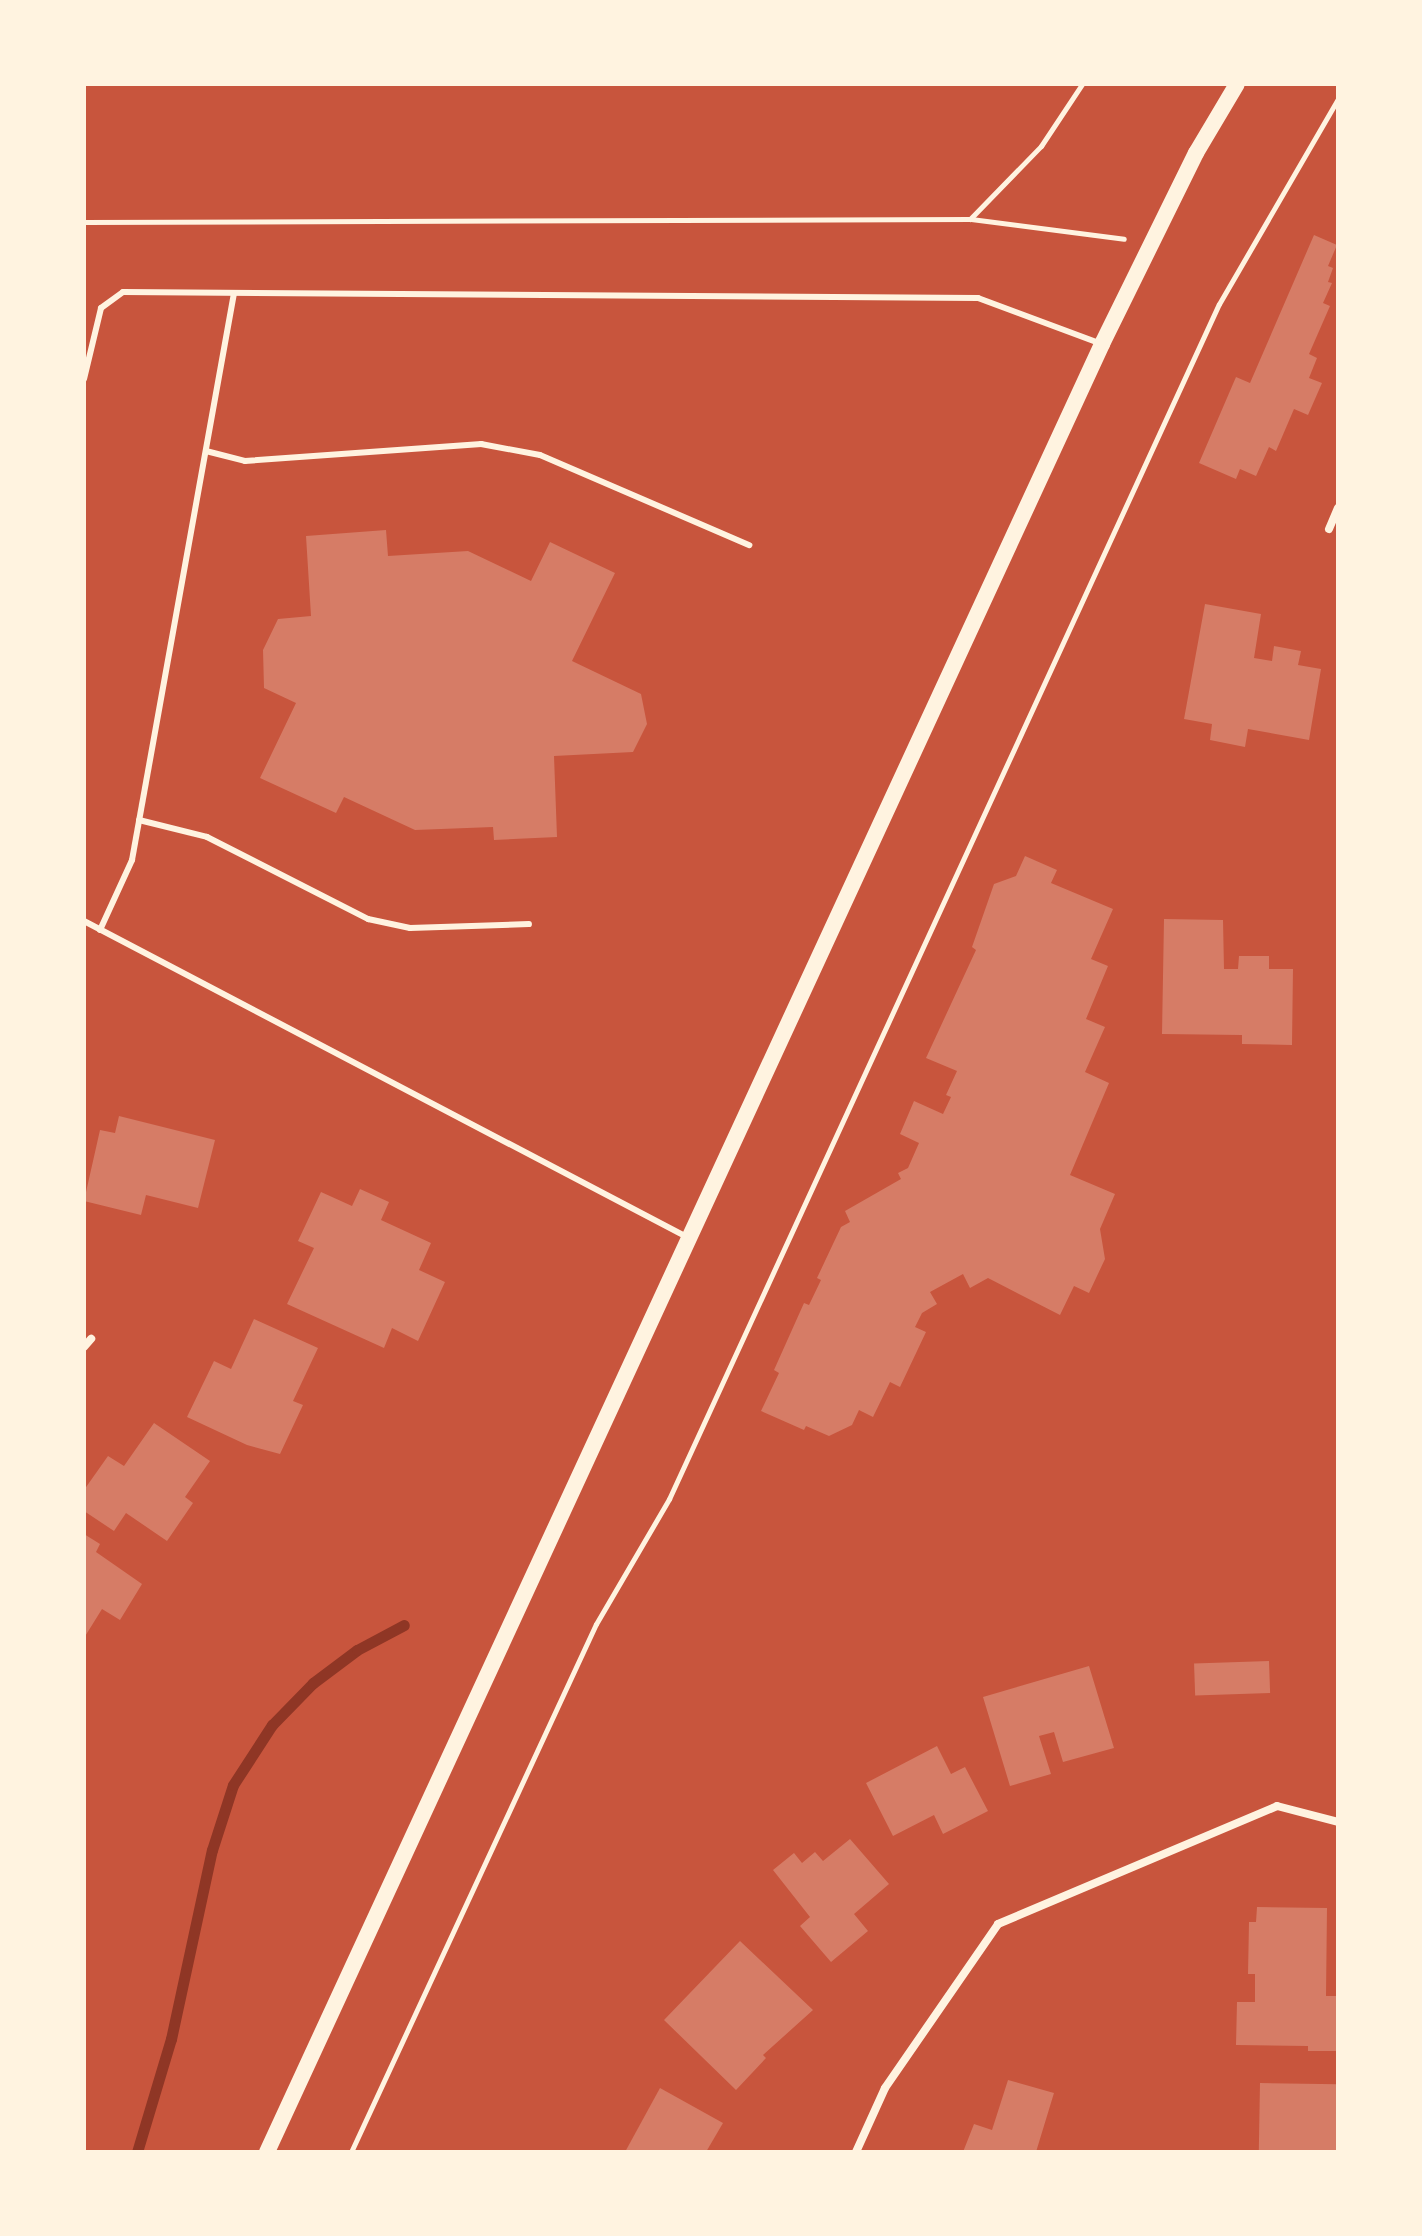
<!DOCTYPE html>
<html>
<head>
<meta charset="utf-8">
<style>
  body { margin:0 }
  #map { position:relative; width:1422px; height:2236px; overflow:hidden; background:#c8553d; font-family:Lato,sans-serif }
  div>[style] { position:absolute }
  .stream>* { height:11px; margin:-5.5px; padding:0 5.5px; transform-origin:5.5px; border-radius:5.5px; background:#8f3625 }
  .building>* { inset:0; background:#d67c66; transform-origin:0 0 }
  .path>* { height:5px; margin:-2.5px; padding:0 2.5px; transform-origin:2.5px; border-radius:2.5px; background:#fff3e0 }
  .service>* { height:6px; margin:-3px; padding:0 3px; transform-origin:3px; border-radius:3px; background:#fff3e0 }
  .minor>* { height:8px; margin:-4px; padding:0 4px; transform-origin:4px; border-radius:4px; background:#fff3e0 }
  .secondary>* { height:16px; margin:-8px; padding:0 8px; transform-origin:8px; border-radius:8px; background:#fff3e0 }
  span { translate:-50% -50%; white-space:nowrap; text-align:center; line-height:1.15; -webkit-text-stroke:8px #fff3e0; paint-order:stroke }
  .frame { position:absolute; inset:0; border:86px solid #fff3e0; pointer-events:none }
</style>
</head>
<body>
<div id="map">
  <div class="stream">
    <i style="left:137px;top:2152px;width:118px;rotate:-73.3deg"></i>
    <i style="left:171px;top:2039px;width:193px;rotate:-77.8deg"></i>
    <i style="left:212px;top:1850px;width:68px;rotate:-72.1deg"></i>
    <i style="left:233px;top:1785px;width:72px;rotate:-57deg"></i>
    <i style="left:272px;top:1725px;width:59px;rotate:-45.7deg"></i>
    <i style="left:313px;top:1683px;width:55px;rotate:-36.9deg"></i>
    <i style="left:357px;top:1650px;width:53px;rotate:-28deg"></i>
  </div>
  <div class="building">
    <i style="clip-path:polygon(1314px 235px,1337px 245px,1328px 266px,1333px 268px,1328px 282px,1332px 283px,1323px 303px,1330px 306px,1309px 354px,1317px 358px,1309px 378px,1322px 383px,1308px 415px,1294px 409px,1276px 451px,1269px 447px,1256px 476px,1240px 469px,1236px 479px,1199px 463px,1236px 377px,1250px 383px)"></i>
    <i style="clip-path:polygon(386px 530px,388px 556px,468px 551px,531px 581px,550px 542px,615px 573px,572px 661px,641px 694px,647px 724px,633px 752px,554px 756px,557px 837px,494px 840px,493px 827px,415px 830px,344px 797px,336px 813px,260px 778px,296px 703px,264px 688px,263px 650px,278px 619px,311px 616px,306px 536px)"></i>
    <i style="clip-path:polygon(1205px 604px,1261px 614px,1254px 658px,1272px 661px,1274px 646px,1301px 651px,1298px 665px,1321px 669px,1309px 740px,1248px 729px,1245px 747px,1210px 740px,1212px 724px,1184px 719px)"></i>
    <i style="clip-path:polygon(1025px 856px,1057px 870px,1051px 883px,1113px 909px,1091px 959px,1108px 966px,1086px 1019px,1105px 1027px,1085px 1072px,1109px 1083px,1070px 1175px,1115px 1194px,1100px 1229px,1105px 1259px,1089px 1293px,1074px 1286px,1060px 1315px,988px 1278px,970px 1288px,963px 1274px,930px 1292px,937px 1304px,922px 1313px,915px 1327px,926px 1332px,900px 1387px,890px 1382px,873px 1417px,859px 1410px,852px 1425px,829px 1436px,806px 1426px,804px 1430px,761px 1411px,779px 1373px,774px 1370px,804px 1303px,809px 1305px,821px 1280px,817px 1278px,841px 1227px,850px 1222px,845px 1211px,901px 1179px,898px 1173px,908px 1168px,919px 1143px,900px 1134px,914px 1101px,943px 1114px,951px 1097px,946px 1095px,957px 1071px,926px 1058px,976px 950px,972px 947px,994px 884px,1016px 876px)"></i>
    <i style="clip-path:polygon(1164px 919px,1223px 920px,1224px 969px,1238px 969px,1239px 956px,1269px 956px,1269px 969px,1293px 969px,1292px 1045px,1242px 1044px,1242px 1035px,1162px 1034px)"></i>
    <i style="clip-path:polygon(119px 1116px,215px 1140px,198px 1208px,146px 1195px,141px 1215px,84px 1201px,100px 1130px,115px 1133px)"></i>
    <i style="clip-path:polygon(360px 1189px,389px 1202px,381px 1220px,431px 1243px,419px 1270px,445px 1282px,418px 1341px,392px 1328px,384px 1348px,287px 1304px,314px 1248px,298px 1241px,321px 1192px,352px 1206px)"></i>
    <i style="clip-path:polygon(254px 1319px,318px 1348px,293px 1401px,303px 1405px,280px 1454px,247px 1445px,187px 1417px,214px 1361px,231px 1369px)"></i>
    <i style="clip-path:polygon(154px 1423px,210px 1461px,185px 1497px,193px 1503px,167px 1541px,126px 1513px,114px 1531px,84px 1511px,84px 1490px,108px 1456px,124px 1466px)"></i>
    <i style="clip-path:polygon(84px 1534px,100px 1544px,96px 1552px,142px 1584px,120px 1620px,102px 1609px,84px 1638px)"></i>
    <i style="left:1269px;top:1661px;width:32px;height:75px;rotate:88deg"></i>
    <i style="clip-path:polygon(1089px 1666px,1114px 1748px,1063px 1762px,1054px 1732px,1039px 1736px,1051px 1774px,1010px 1786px,983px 1697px)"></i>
    <i style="clip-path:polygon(937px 1746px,951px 1774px,965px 1767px,988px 1811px,943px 1834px,934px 1815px,893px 1836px,866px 1783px)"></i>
    <i style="clip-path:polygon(850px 1839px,889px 1884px,854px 1914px,868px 1931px,831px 1962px,800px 1926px,810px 1917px,773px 1870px,794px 1853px,802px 1863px,815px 1852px,823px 1861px)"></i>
    <i style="clip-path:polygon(1257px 1907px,1327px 1908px,1326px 1996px,1338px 1996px,1338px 2051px,1308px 2051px,1308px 2046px,1236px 2045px,1237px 2002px,1255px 2002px,1255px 1974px,1248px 1974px,1249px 1922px,1256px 1922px)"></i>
    <i style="clip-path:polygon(740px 1941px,813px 2010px,763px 2055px,766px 2058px,736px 2090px,664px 2020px)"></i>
    <i style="clip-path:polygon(1008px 2080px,1054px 2093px,1036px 2152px,963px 2152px,974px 2124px,992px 2130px)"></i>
    <i style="left:1260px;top:2083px;width:78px;height:69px;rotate:1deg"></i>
    <i style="clip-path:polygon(660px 2088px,723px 2123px,706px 2152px,625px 2152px)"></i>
  </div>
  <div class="path">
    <i style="left:971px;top:219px;width:154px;rotate:7.4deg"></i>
    <i style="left:84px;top:222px;width:886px;rotate:-0.19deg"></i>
    <i style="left:970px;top:219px;width:102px;rotate:-45.8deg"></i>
    <i style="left:1041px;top:146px;width:74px;rotate:-56.5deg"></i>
    <i style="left:351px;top:2152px;width:582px;rotate:-65.11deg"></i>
    <i style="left:596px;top:1624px;width:145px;rotate:-59.7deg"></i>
    <i style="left:669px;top:1499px;width:1315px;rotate:-65.29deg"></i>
    <i style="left:1219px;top:304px;width:237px;rotate:-59.9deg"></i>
  </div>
  <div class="service">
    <i style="left:84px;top:379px;width:73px;rotate:-76.5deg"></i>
    <i style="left:101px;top:308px;width:27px;rotate:-36deg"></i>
    <i style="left:123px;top:292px;width:855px;rotate:0.4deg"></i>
    <i style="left:978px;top:298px;width:132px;rotate:20.4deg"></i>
    <i style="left:206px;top:451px;width:40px;rotate:14.4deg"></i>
    <i style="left:245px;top:461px;width:237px;rotate:-4.1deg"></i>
    <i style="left:481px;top:444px;width:60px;rotate:10.6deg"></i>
    <i style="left:540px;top:455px;width:228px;rotate:23.3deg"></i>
    <i style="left:139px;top:820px;width:70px;rotate:14deg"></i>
    <i style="left:207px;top:837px;width:181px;rotate:27deg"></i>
    <i style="left:368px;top:919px;width:43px;rotate:12.1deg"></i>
    <i style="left:410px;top:928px;width:119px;rotate:-1.9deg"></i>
    <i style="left:84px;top:921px;width:681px;rotate:27.66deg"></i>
    <i style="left:100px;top:930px;width:77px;rotate:-65.4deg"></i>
    <i style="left:132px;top:860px;width:576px;rotate:-79.8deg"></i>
  </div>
  <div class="minor">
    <i style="left:1329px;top:529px;width:23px;rotate:-67deg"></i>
    <i style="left:84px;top:1347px;width:11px;rotate:-49deg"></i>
    <i style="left:856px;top:2152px;width:70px;rotate:-65.6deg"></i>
    <i style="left:885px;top:2088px;width:199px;rotate:-55.4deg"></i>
    <i style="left:998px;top:1924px;width:303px;rotate:-22.9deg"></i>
    <i style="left:1277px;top:1806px;width:63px;rotate:14.7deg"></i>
  </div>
  <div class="secondary">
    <i style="left:267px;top:2152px;width:1992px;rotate:-65.21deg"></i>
    <i style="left:1102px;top:344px;width:213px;rotate:-63.8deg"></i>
    <i style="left:1196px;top:153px;width:80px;rotate:-59.3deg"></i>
  </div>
  <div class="frame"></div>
</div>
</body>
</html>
